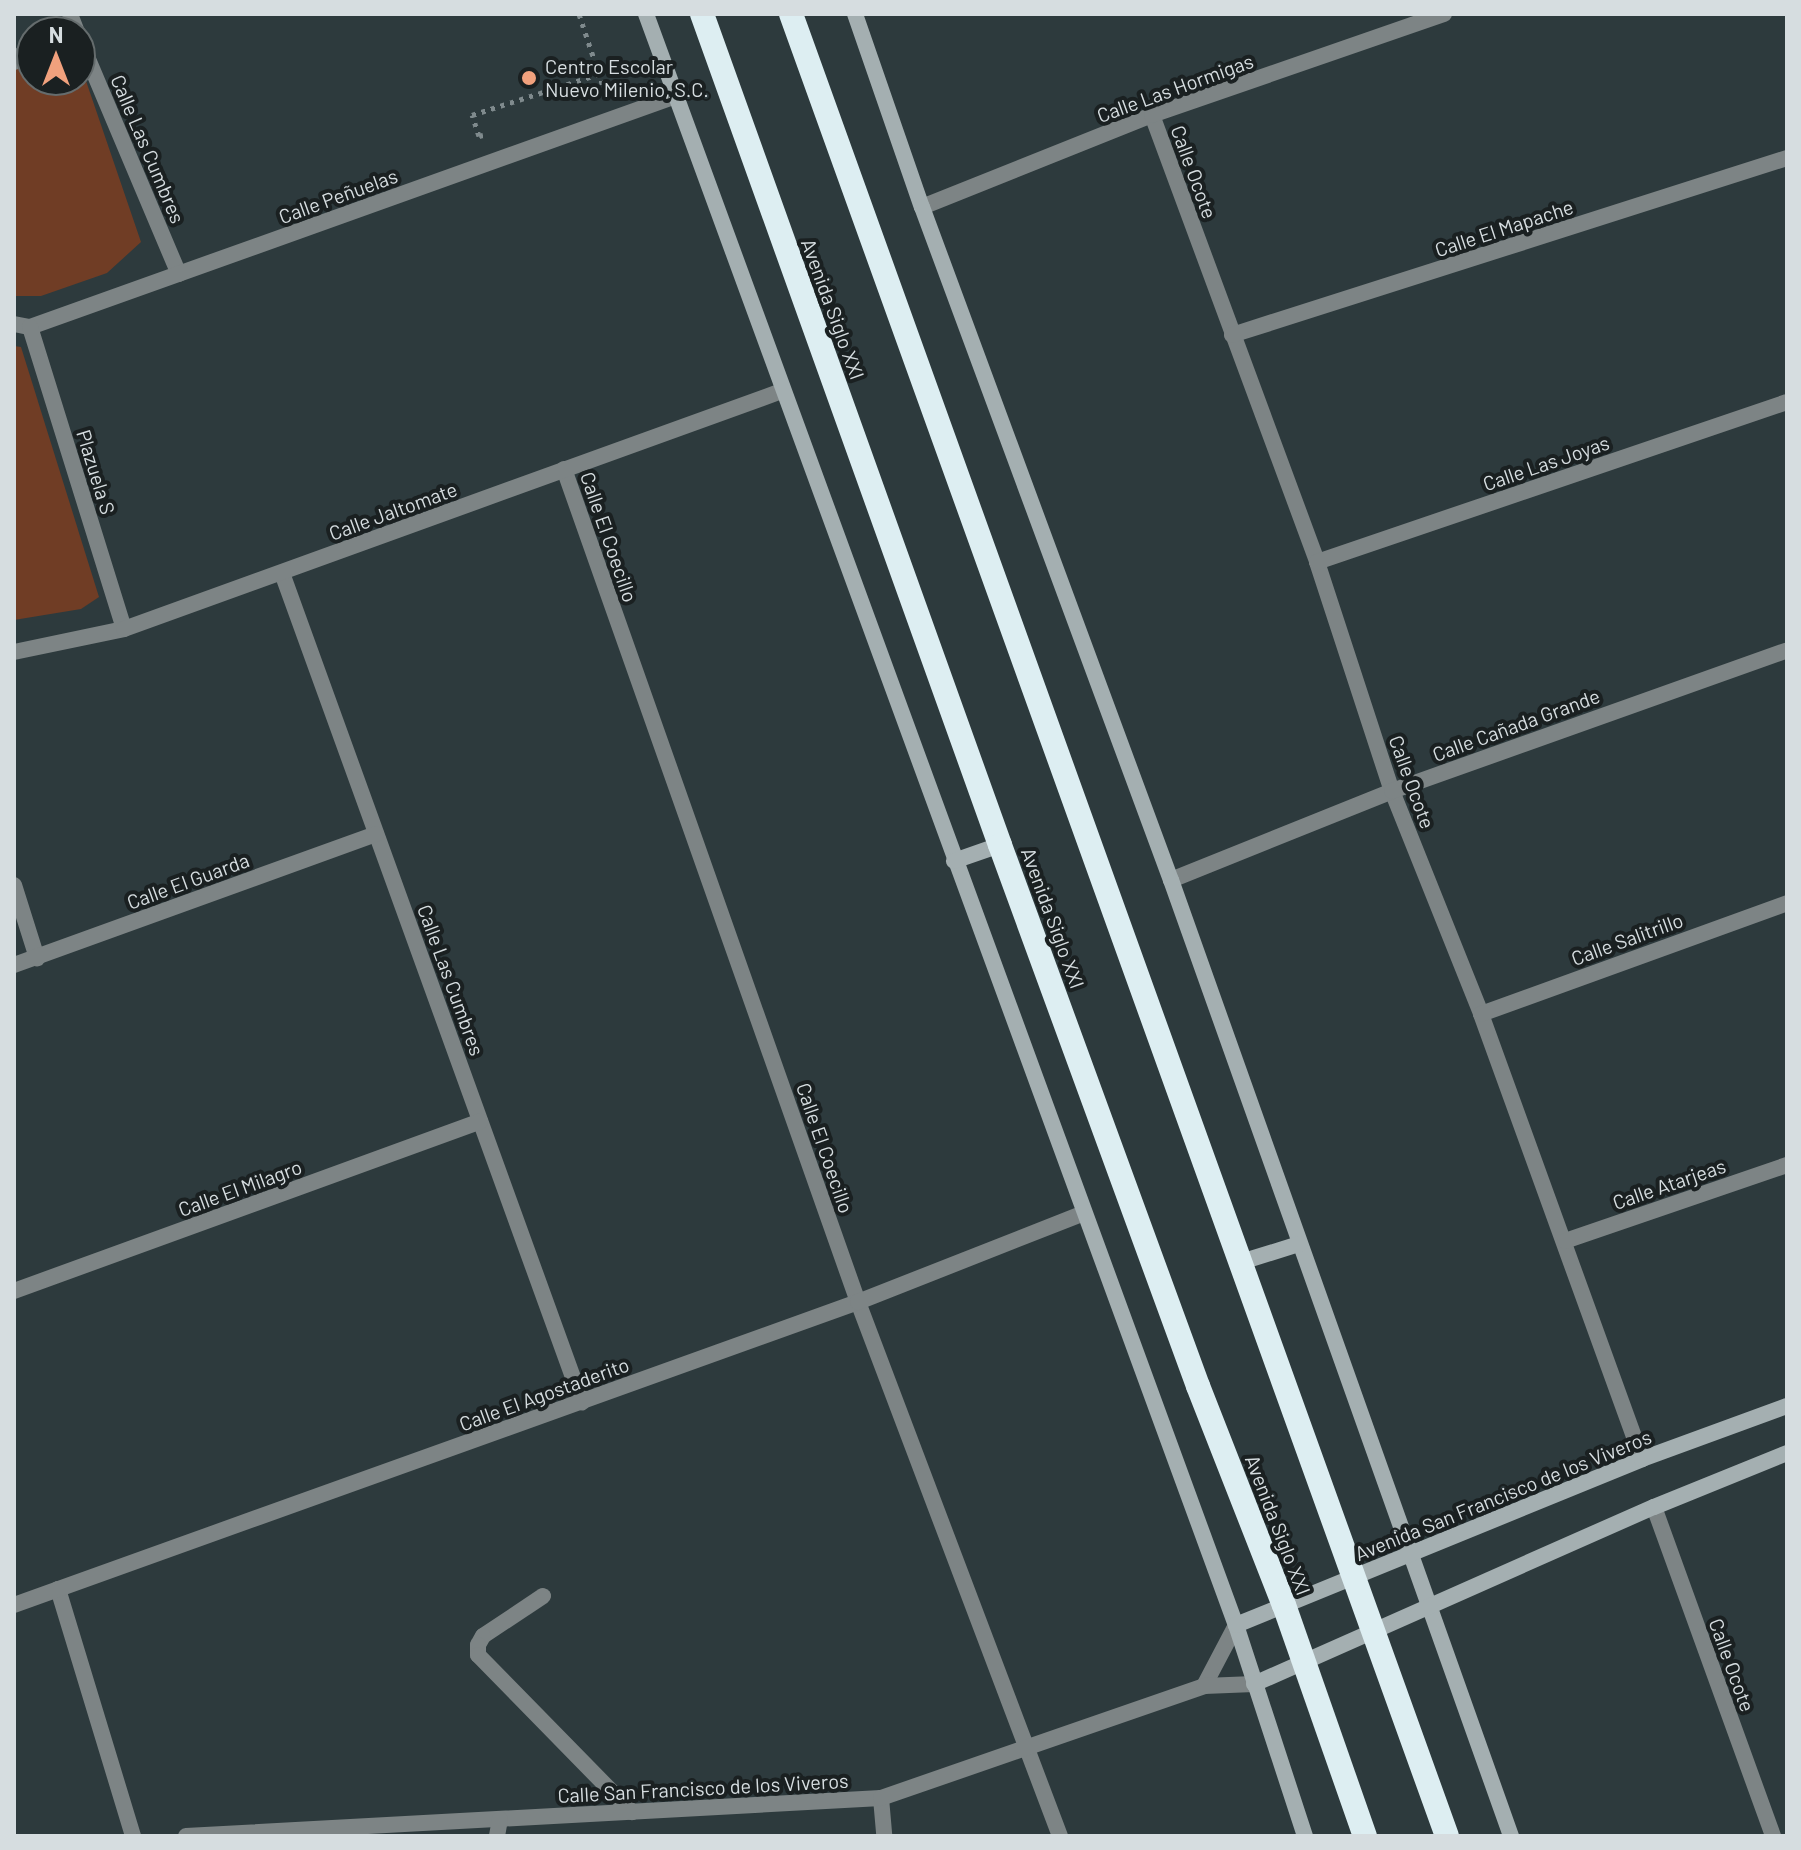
<!DOCTYPE html>
<html>
<head>
<meta charset="utf-8">
<style>
  body { margin:0 }
  #map { position:relative; width:1801px; height:1850px; overflow:hidden; background:#2d3a3d; font-family:Barlow,sans-serif }
  div>[style] { position:absolute }
  .green>* { inset:0; background:#703d25 }
  .path>* { height:5px; margin-top:-2.5px; transform-origin:0; background:repeating-linear-gradient(90deg,#7f8a8d 0 4px,transparent 0 10px) }
  .lane>* { height:16px; margin:-8px; padding:0 8px; transform-origin:8px; border-radius:8px; background:#7d8485 }
  .street>* { height:16px; margin:-8px; padding:0 8px; transform-origin:8px; border-radius:8px; background:#7d8485 }
  .secondary>* { height:16px; margin:-8px; padding:0 8px; transform-origin:8px; border-radius:8px; background:#a4afb1 }
  .highway>* { height:24px; margin:-12px; padding:0 12px; transform-origin:12px; border-radius:12px; background:#ddeef2 }
  .path-bridge>* { height:5px; margin-top:-2.5px; transform-origin:0; background:repeating-linear-gradient(90deg,#7f8a8d 0 4px,transparent 0 10px) }
  .dots>* { width:22px; height:22px; translate:-50% -50%; box-sizing:border-box; border:4px solid #1a2021; border-radius:50% }
  span { translate:-50% -50%; white-space:nowrap; text-align:center; line-height:1.15; -webkit-text-stroke:8px #1a2021; paint-order:stroke }
  .poi-label { font-size:20px; color:#d6dde0 }
  .left { translate:0 -50%; text-align:left }
  .street-label { font-size:20px; color:#d6dde0 }
  .frame { position:absolute; inset:0; border:16px solid #d6dde0; pointer-events:none }
  .north { position:absolute; left:16px; top:16px; width:80px; height:80px; box-sizing:border-box; background:#1a2021; border:2px solid #656c6d; border-radius:50%; rotate:0deg; font-size:22px; font-weight:700; line-height:32px; text-align:center; color:#d6dde0 }
  .north::after { content:''; display:block; margin:auto; width:28px; height:36px; background:#f1a17d; clip-path:polygon(50% 0,100% 100%,50% 72%,0 100%) }
</style>
</head>
<body>
<div id="map">
  <div class="green">
    <i style="clip-path:polygon(32px 54px,32px 80px,85px 78px,141px 242px,107px 273px,41px 296px,14px 296px,14px 68px)"></i>
    <i style="clip-path:polygon(14px 346px,21px 347px,99px 597px,81px 609px,14px 620px)"></i>
  </div>
  <div class="path">
    <i style="left:483px;top:135px;width:4px;rotate:166deg"></i>
    <i style="left:479px;top:136px;width:22px;rotate:-108deg"></i>
    <i style="left:472px;top:115px;width:172px;rotate:-17.9deg"></i>
  </div>
  <div class="lane">
    <i style="left:543px;top:1596px;width:72px;rotate:146.3deg"></i>
    <i style="left:483px;top:1636px;width:10px;rotate:119deg"></i>
    <i style="left:478px;top:1645px;width:10px;rotate:90deg"></i>
    <i style="left:478px;top:1655px;width:220px;rotate:45.6deg"></i>
    <i style="left:881px;top:1798px;width:38px;rotate:85deg"></i>
  </div>
  <div class="street">
    <i style="left:70px;top:14px;width:19px;rotate:69deg"></i>
    <i style="left:80px;top:40px;width:254px;rotate:67.1deg"></i>
    <i style="left:14px;top:62px;width:25px;rotate:-45deg"></i>
    <i style="left:1152px;top:115px;width:476px;rotate:69.7deg"></i>
    <i style="left:1317px;top:562px;width:241px;rotate:71.9deg"></i>
    <i style="left:1392px;top:791px;width:240px;rotate:68.2deg"></i>
    <i style="left:1481px;top:1014px;width:473px;rotate:70.1deg"></i>
    <i style="left:922px;top:207px;width:248px;rotate:-21.8deg"></i>
    <i style="left:1152px;top:115px;width:309px;rotate:-19.1deg"></i>
    <i style="left:14px;top:324px;width:16px;rotate:11deg"></i>
    <i style="left:30px;top:327px;width:686px;rotate:-19.68deg"></i>
    <i style="left:30px;top:327px;width:316px;rotate:72.7deg"></i>
    <i style="left:1232px;top:335px;width:583px;rotate:-17.69deg"></i>
    <i style="left:564px;top:469px;width:883px;rotate:70.56deg"></i>
    <i style="left:858px;top:1302px;width:571px;rotate:69.28deg"></i>
    <i style="left:1317px;top:562px;width:496px;rotate:-18.8deg"></i>
    <i style="left:282px;top:573px;width:882px;rotate:70.11deg"></i>
    <i style="left:14px;top:652px;width:112px;rotate:-11.8deg"></i>
    <i style="left:124px;top:629px;width:700px;rotate:-19.89deg"></i>
    <i style="left:1171px;top:880px;width:238px;rotate:-21.9deg"></i>
    <i style="left:1392px;top:791px;width:419px;rotate:-19.6deg"></i>
    <i style="left:14px;top:885px;width:77px;rotate:72.5deg"></i>
    <i style="left:14px;top:965px;width:385px;rotate:-19.9deg"></i>
    <i style="left:1481px;top:1014px;width:326px;rotate:-19.9deg"></i>
    <i style="left:1565px;top:1241px;width:235px;rotate:-18.9deg"></i>
    <i style="left:14px;top:1291px;width:496px;rotate:-20deg"></i>
    <i style="left:1654px;top:1507px;width:350px;rotate:70.1deg"></i>
    <i style="left:58px;top:1589px;width:258px;rotate:73.1deg"></i>
    <i style="left:14px;top:1605px;width:897px;rotate:-19.75deg"></i>
    <i style="left:858px;top:1302px;width:243px;rotate:-21.5deg"></i>
    <i style="left:1204px;top:1686px;width:69px;rotate:-62.3deg"></i>
    <i style="left:186px;top:1836px;width:696px;rotate:-3.13deg"></i>
    <i style="left:881px;top:1798px;width:342px;rotate:-19.1deg"></i>
    <i style="left:1204px;top:1686px;width:50px;rotate:-2.3deg"></i>
    <i style="left:497px;top:1836px;width:17px;rotate:-80deg"></i>
  </div>
  <div class="secondary">
    <i style="left:646px;top:14px;width:1716px;rotate:69.89deg"></i>
    <i style="left:1236px;top:1625px;width:222px;rotate:71.9deg"></i>
    <i style="left:855px;top:14px;width:204px;rotate:70.9deg"></i>
    <i style="left:922px;top:207px;width:718px;rotate:69.7deg"></i>
    <i style="left:1171px;top:880px;width:1015px;rotate:70.42deg"></i>
    <i style="left:954px;top:861px;width:49px;rotate:-19.2deg"></i>
    <i style="left:1241px;top:1262px;width:61px;rotate:-17.2deg"></i>
    <i style="left:1236px;top:1625px;width:439px;rotate:-22.2deg"></i>
    <i style="left:1642px;top:1459px;width:154px;rotate:-20.1deg"></i>
    <i style="left:1254px;top:1684px;width:437px;rotate:-23.9deg"></i>
    <i style="left:1654px;top:1507px;width:144px;rotate:-22.1deg"></i>
  </div>
  <div class="highway">
    <i style="left:702px;top:14px;width:883px;rotate:70.27deg"></i>
    <i style="left:1000px;top:845px;width:576px;rotate:69.9deg"></i>
    <i style="left:1198px;top:1386px;width:235px;rotate:68.6deg"></i>
    <i style="left:1284px;top:1605px;width:245px;rotate:70.7deg"></i>
    <i style="left:791px;top:14px;width:1936px;rotate:70.2deg"></i>
  </div>
  <div class="path-bridge">
    <i style="left:579px;top:14px;width:85px;rotate:71.6deg"></i>
  </div>
  <div class="dots">
    <i style="left:529px;top:78px;background:#f1a17d"></i>
  </div>
  <div class="poi-label">
    <span class="left" style="left:545px;top:78px">Centro Escolar<br>Nuevo Milenio, S.C.</span>
  </div>
  <div class="street-label">
    <span style="left:1175px;top:88px;rotate:-20deg">Calle Las Hormigas</span>
    <span style="left:148px;top:149px;rotate:67deg">Calle Las Cumbres</span>
    <span style="left:1194px;top:172px;rotate:70deg">Calle Ocote</span>
    <span style="left:338px;top:196px;rotate:-20deg">Calle Peñuelas</span>
    <span style="left:1504px;top:228px;rotate:-18deg">Calle El Mapache</span>
    <span style="left:833px;top:309px;rotate:70deg">Avenida Siglo XXI</span>
    <span style="left:1546px;top:463px;rotate:-19deg">Calle Las Joyas</span>
    <span style="left:96px;top:472px;rotate:73deg">Plazuela S</span>
    <span style="left:393px;top:511px;rotate:-20deg">Calle Jaltomate</span>
    <span style="left:609px;top:537px;rotate:71deg">Calle El Coecillo</span>
    <span style="left:1516px;top:725px;rotate:-20deg">Calle Cañada Grande</span>
    <span style="left:1412px;top:782px;rotate:70deg">Calle Ocote</span>
    <span style="left:188px;top:881px;rotate:-20deg">Calle El Guarda</span>
    <span style="left:1053px;top:918px;rotate:70deg">Avenida Siglo XXI</span>
    <span style="left:1627px;top:939px;rotate:-20deg">Calle Salitrillo</span>
    <span style="left:451px;top:980px;rotate:70deg">Calle Las Cumbres</span>
    <span style="left:825px;top:1148px;rotate:71deg">Calle El Coecillo</span>
    <span style="left:1669px;top:1184px;rotate:-19deg">Calle Atarjeas</span>
    <span style="left:240px;top:1188px;rotate:-20deg">Calle El Milagro</span>
    <span style="left:544px;top:1394px;rotate:-20deg">Calle El Agostaderito</span>
    <span style="left:1503px;top:1495px;rotate:-22deg">Avenida San Francisco de los Viveros</span>
    <span style="left:1278px;top:1525px;rotate:69deg">Avenida Siglo XXI</span>
    <span style="left:1732px;top:1665px;rotate:70deg">Calle Ocote</span>
    <span style="left:703px;top:1788px;rotate:-3deg">Calle San Francisco de los Viveros</span>
  </div>
  <div class="frame"></div>
  <div class="north">N</div>
</div>
</body>
</html>
